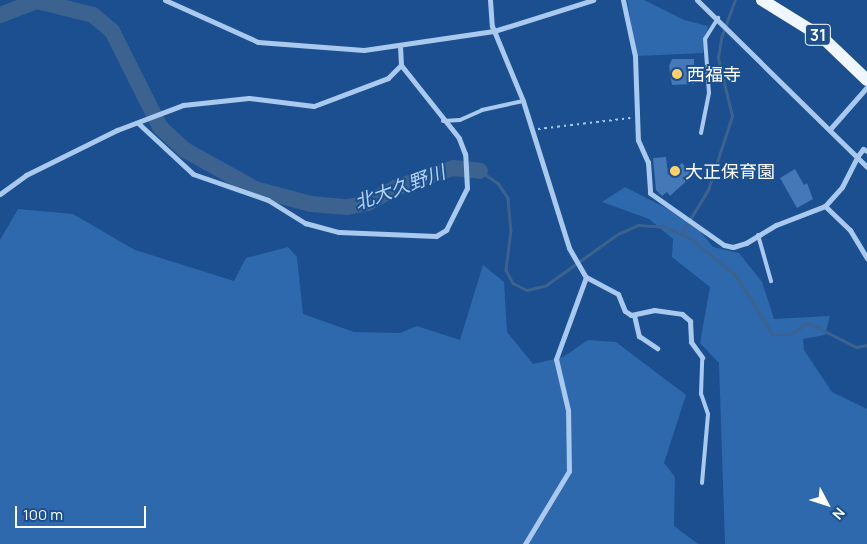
<!DOCTYPE html>
<html>
<head>
<meta charset="utf-8">
<style>
  body { margin:0 }
  #map { position:relative; width:867px; height:544px; overflow:hidden; background:#1b4f8f; font-family:Manrope,"Noto Sans JP",sans-serif }
  div>[style] { position:absolute }
  .green>* { inset:0; background:#2e69ad }
  .stream>* { height:2.5px; margin:-1.25px; padding:0 1.25px; transform-origin:1.25px; border-radius:1.25px; background:#3c6290 }
  .river>* { height:16px; margin:-8px; padding:0 8px; transform-origin:8px; border-radius:8px; background:#3c6290 }
  .building>* { inset:0; background:#4478b7 }
  .path>* { height:2px; margin-top:-1px; transform-origin:0; background:repeating-linear-gradient(90deg,#a9c9ee 0 2.5px,transparent 0 6.5px) }
  .service>* { height:4px; margin:-2px; padding:0 2px; transform-origin:2px; border-radius:2px; background:#a9c9ee }
  .minor>* { height:5px; margin:-2.5px; padding:0 2.5px; transform-origin:2.5px; border-radius:2.5px; background:#a9c9ee }
  .primary>* { height:12px; margin:-6px; padding:0 6px; transform-origin:6px; border-radius:6px; background:#f0f6ff }
  .dots>* { width:14px; height:14px; translate:-50% -50%; box-sizing:border-box; border:2px solid #1b4f8f; border-radius:50% }
  span { translate:-50% -50%; white-space:nowrap; text-align:center; line-height:1.15; -webkit-text-stroke:4px #1b4f8f; paint-order:stroke }
  .shield-label span { padding:1px 4px; background:#1b4f8f; border:1px solid; border-radius:4px; -webkit-text-stroke-width:0 }
  .shield-label { font-size:16px; color:#fff; font-weight:700 }
  .poi-label { font-size:18px; color:#fff }
  .left { translate:0 -50%; text-align:left }
  .water-label { font-size:19px; color:#b5d3f5; font-style:italic }
  .north { position:absolute; left:802px; top:479px; width:50px; height:50px; -webkit-text-stroke:4px #1b4f8f; paint-order:stroke; rotate:130deg; font-size:14px; font-weight:700; line-height:20px; text-align:center; color:#fff }
  .north::after { content:''; display:block; margin:auto; width:18px; height:22px; background:#fff; clip-path:polygon(50% 0,100% 100%,50% 72%,0 100%) }
  .scale { position:absolute; left:15px; top:506px; width:131px; height:22px; box-sizing:border-box; border:2px solid #fff; border-top:0; padding-left:6px; font-size:15px; line-height:18px; white-space:nowrap; color:#fff; -webkit-text-stroke:4px #1b4f8f; paint-order:stroke }
</style>
</head>
<body>
<div id="map">
  <div class="green">
    <i style="clip-path:polygon(627px 0,644px 0,684px 20px,708px 26px,703px 53px,637px 56px)"></i>
    <i style="clip-path:polygon(625px 187px,668px 209px,700px 231px,713px 247px,739px 253px,762px 282px,774px 319px,830px 316px,825px 335px,803px 339px,804px 350px,832px 392px,867px 409px,867px 544px,725px 544px,719px 363px,700px 343px,710px 287px,672px 257px,673px 239px,649px 219px,602px 202px)"></i>
    <i style="clip-path:polygon(18px 209px,73px 214px,135px 250px,234px 281px,246px 258px,288px 247px,297px 257px,303px 314px,354px 332px,400px 333px,417px 326px,460px 340px,483px 265px,504px 282px,507px 332px,533px 364px,563px 357px,588px 340px,616px 342px,686px 395px,664px 463px,675px 477px,674px 526px,698px 544px,0 544px,0 240px)"></i>
  </div>
  <div class="stream">
    <i style="left:480px;top:171px;width:22px;rotate:34deg"></i>
    <i style="left:498px;top:183px;width:18px;rotate:56deg"></i>
    <i style="left:508px;top:198px;width:32px;rotate:85deg"></i>
    <i style="left:511px;top:230px;width:40px;rotate:97.1deg"></i>
    <i style="left:506px;top:270px;width:15px;rotate:62deg"></i>
    <i style="left:513px;top:283px;width:16px;rotate:27deg"></i>
    <i style="left:527px;top:290px;width:18px;rotate:-13deg"></i>
    <i style="left:545px;top:286px;width:90px;rotate:-35.5deg"></i>
    <i style="left:618px;top:234px;width:22px;rotate:-24deg"></i>
    <i style="left:638px;top:225px;width:26px;rotate:4deg"></i>
    <i style="left:664px;top:227px;width:28px;rotate:23deg"></i>
    <i style="left:690px;top:238px;width:59px;rotate:38.8deg"></i>
    <i style="left:736px;top:275px;width:70px;rotate:58.3deg"></i>
    <i style="left:773px;top:335px;width:17px"></i>
    <i style="left:790px;top:335px;width:21px;rotate:-37deg"></i>
    <i style="left:807px;top:322px;width:55px;rotate:27deg"></i>
    <i style="left:856px;top:347px;width:11px;rotate:-10deg"></i>
    <i style="left:681px;top:234px;width:52px;rotate:-58.5deg"></i>
    <i style="left:708px;top:190px;width:78px;rotate:-72deg"></i>
    <i style="left:732px;top:116px;width:60px;rotate:-103.6deg"></i>
    <i style="left:718px;top:58px;width:20px;rotate:-81deg"></i>
    <i style="left:721px;top:38px;width:40px;rotate:-69.8deg"></i>
  </div>
  <div class="river">
    <i style="left:0;top:15px;width:40px;rotate:-21deg"></i>
    <i style="left:37px;top:1px;width:58px;rotate:14deg"></i>
    <i style="left:93px;top:15px;width:25px;rotate:40deg"></i>
    <i style="left:112px;top:31px;width:107px;rotate:63.4deg"></i>
    <i style="left:160px;top:127px;width:34px;rotate:43deg"></i>
    <i style="left:185px;top:150px;width:80px;rotate:29.1deg"></i>
    <i style="left:255px;top:189px;width:58px;rotate:15deg"></i>
    <i style="left:311px;top:204px;width:36px;rotate:5deg"></i>
    <i style="left:347px;top:207px;width:21px;rotate:-11deg"></i>
    <i style="left:368px;top:203px;width:31px;rotate:-29deg"></i>
    <i style="left:395px;top:188px;width:61px;rotate:-19deg"></i>
    <i style="left:453px;top:168px;width:27px;rotate:6deg"></i>
  </div>
  <div class="building">
    <i style="clip-path:polygon(672px 59px,694px 59px,694px 84px,672px 85px,669px 66px)"></i>
    <i style="clip-path:polygon(666px 157px,668px 175px,682px 163px,693px 175px,670px 196px,667px 192px,662px 196px,656px 190px,653px 158px)"></i>
    <i style="clip-path:polygon(795px 169px,804px 185px,807px 183px,813px 199px,797px 208px,780px 178px)"></i>
  </div>
  <div class="path">
    <i style="left:538px;top:129px;width:93px;rotate:-6.8deg"></i>
  </div>
  <div class="service">
    <i style="left:443px;top:121px;width:17px;rotate:-3deg"></i>
    <i style="left:460px;top:120px;width:24px;rotate:-24deg"></i>
    <i style="left:482px;top:110px;width:42px;rotate:-12.4deg"></i>
    <i style="left:701px;top:133px;width:41px;rotate:-78.7deg"></i>
    <i style="left:709px;top:93px;width:54px;rotate:-94.2deg"></i>
    <i style="left:705px;top:39px;width:25px;rotate:-58deg"></i>
    <i style="left:758px;top:235px;width:48px;rotate:74.2deg"></i>
    <i style="left:702px;top:483px;width:69px;rotate:-85deg"></i>
    <i style="left:708px;top:414px;width:21px;rotate:-109deg"></i>
    <i style="left:701px;top:394px;width:37px;rotate:-88deg"></i>
  </div>
  <div class="minor">
    <i style="left:165px;top:0;width:102px;rotate:24.3deg"></i>
    <i style="left:258px;top:42px;width:106px;rotate:4.3deg"></i>
    <i style="left:364px;top:50px;width:131px;rotate:-8.3deg"></i>
    <i style="left:494px;top:31px;width:104px;rotate:-17.4deg"></i>
    <i style="left:490px;top:0;width:26px;rotate:86deg"></i>
    <i style="left:492px;top:26px;width:81px;rotate:67.5deg"></i>
    <i style="left:523px;top:101px;width:154px;rotate:72.6deg"></i>
    <i style="left:569px;top:248px;width:34px;rotate:60deg"></i>
    <i style="left:586px;top:277px;width:36px;rotate:28deg"></i>
    <i style="left:618px;top:294px;width:18px;rotate:68deg"></i>
    <i style="left:625px;top:311px;width:7px;rotate:34deg"></i>
    <i style="left:631px;top:315px;width:24px;rotate:-12deg"></i>
    <i style="left:654px;top:310px;width:28px;rotate:8deg"></i>
    <i style="left:682px;top:314px;width:11px;rotate:41deg"></i>
    <i style="left:690px;top:321px;width:21px;rotate:87deg"></i>
    <i style="left:691px;top:342px;width:19px;rotate:54deg"></i>
    <i style="left:623px;top:0;width:57px;rotate:77.9deg"></i>
    <i style="left:635px;top:56px;width:84px;rotate:88deg"></i>
    <i style="left:638px;top:140px;width:24px;rotate:66deg"></i>
    <i style="left:648px;top:162px;width:31px;rotate:86deg"></i>
    <i style="left:650px;top:193px;width:90px;rotate:35.1deg"></i>
    <i style="left:724px;top:245px;width:9px;rotate:13deg"></i>
    <i style="left:733px;top:247px;width:14px;rotate:-17deg"></i>
    <i style="left:746px;top:243px;width:35px;rotate:-31deg"></i>
    <i style="left:776px;top:225px;width:53px;rotate:-21.2deg"></i>
    <i style="left:825px;top:206px;width:25px;rotate:-48deg"></i>
    <i style="left:842px;top:187px;width:34px;rotate:-63deg"></i>
    <i style="left:857px;top:157px;width:10px;rotate:-53deg"></i>
    <i style="left:863px;top:149px;width:4px;rotate:27deg"></i>
    <i style="left:697px;top:0;width:238px;rotate:44.5deg"></i>
    <i style="left:138px;top:123px;width:75px;rotate:42.8deg"></i>
    <i style="left:193px;top:174px;width:79px;rotate:19.1deg"></i>
    <i style="left:268px;top:200px;width:44px;rotate:31.9deg"></i>
    <i style="left:305px;top:223px;width:35px;rotate:15deg"></i>
    <i style="left:339px;top:232px;width:97px;rotate:2.4deg"></i>
    <i style="left:436px;top:236px;width:12px;rotate:-31deg"></i>
    <i style="left:446px;top:230px;width:47px;rotate:-63.4deg"></i>
    <i style="left:467px;top:188px;width:34px;rotate:-93deg"></i>
    <i style="left:465px;top:154px;width:17px;rotate:-111deg"></i>
    <i style="left:459px;top:138px;width:93px;rotate:-128.5deg"></i>
    <i style="left:401px;top:65px;width:17px;rotate:-93deg"></i>
    <i style="left:831px;top:128px;width:55px;rotate:-48.7deg"></i>
    <i style="left:0;top:194px;width:32px;rotate:-36deg"></i>
    <i style="left:26px;top:175px;width:102px;rotate:-26.3deg"></i>
    <i style="left:117px;top:130px;width:71px;rotate:-20.7deg"></i>
    <i style="left:183px;top:105px;width:66px;rotate:-6.1deg"></i>
    <i style="left:249px;top:98px;width:65px;rotate:7deg"></i>
    <i style="left:314px;top:106px;width:79px;rotate:-20.7deg"></i>
    <i style="left:388px;top:78px;width:18px;rotate:-45deg"></i>
    <i style="left:825px;top:206px;width:35px;rotate:44deg"></i>
    <i style="left:850px;top:230px;width:33px;rotate:59deg"></i>
    <i style="left:634px;top:315px;width:22px;rotate:77deg"></i>
    <i style="left:639px;top:336px;width:22px;rotate:34deg"></i>
    <i style="left:525px;top:544px;width:85px;rotate:-58.9deg"></i>
    <i style="left:569px;top:471px;width:61px;rotate:-90.9deg"></i>
    <i style="left:568px;top:410px;width:52px;rotate:-103.2deg"></i>
    <i style="left:556px;top:359px;width:87px;rotate:-69.9deg"></i>
  </div>
  <div class="primary">
    <i style="left:762px;top:0;width:70px;rotate:31.7deg"></i>
    <i style="left:822px;top:37px;width:62px;rotate:43.7deg"></i>
  </div>
  <div class="dots">
    <i style="left:677px;top:74px;background:#ffd166"></i>
    <i style="left:675px;top:171px;background:#ffd166"></i>
  </div>
  <div class="shield-label">
    <span style="left:818px;top:35px">31</span>
  </div>
  <div class="poi-label">
    <span class="left" style="left:687px;top:74px">西福寺</span>
    <span class="left" style="left:685px;top:171px">大正保育園</span>
  </div>
  <div class="water-label">
    <span style="left:400px;top:188px;rotate:-20deg">北大久野川</span>
  </div>
  <div class="north">N</div>
  <div class="scale">100 m</div>
</div>
</body>
</html>
